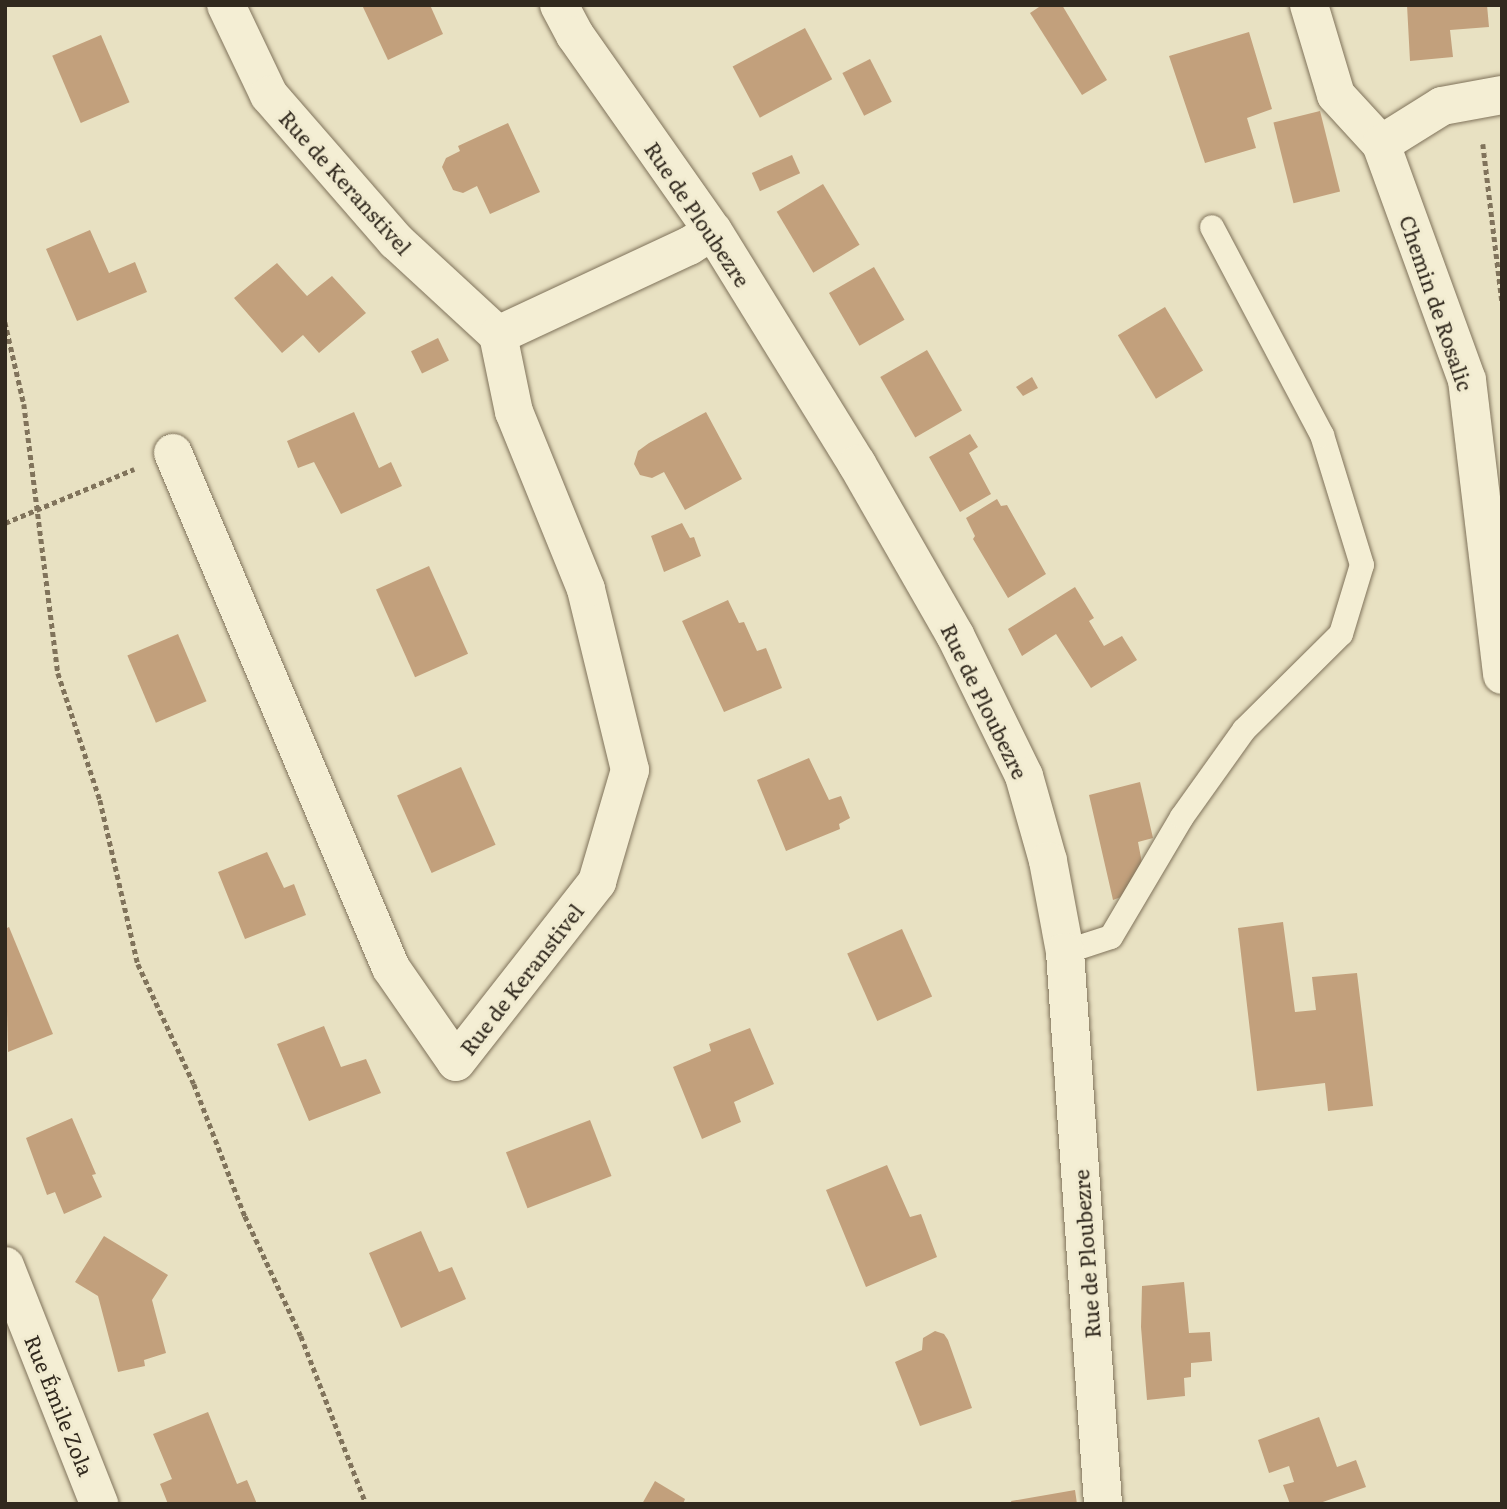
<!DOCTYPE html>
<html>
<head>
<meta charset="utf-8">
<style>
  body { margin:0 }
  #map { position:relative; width:1507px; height:1509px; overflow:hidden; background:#e8e1c2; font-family:Literata,serif }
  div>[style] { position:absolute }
  .building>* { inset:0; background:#c2a07c; transform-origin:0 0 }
  .path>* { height:4.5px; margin-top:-2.25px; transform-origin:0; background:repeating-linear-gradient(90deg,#80735b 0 5px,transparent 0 8.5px) }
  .roads { filter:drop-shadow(0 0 2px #80735b) drop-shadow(0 0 2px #80735b) }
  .service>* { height:24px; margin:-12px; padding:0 12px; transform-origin:12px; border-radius:12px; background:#f4eed4 }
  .minor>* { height:38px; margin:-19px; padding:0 19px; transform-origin:19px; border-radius:19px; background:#f4eed4 }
  .secondary>* { height:38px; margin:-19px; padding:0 19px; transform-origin:19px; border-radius:19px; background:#f4eed4 }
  span { translate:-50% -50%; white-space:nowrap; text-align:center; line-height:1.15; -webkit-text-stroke:6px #f1ebd0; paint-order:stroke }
  .street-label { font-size:21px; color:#31291e }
  .frame { position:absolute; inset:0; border:7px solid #31291e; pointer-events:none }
</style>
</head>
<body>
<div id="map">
  <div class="building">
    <i style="clip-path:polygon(362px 5px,430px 5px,443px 34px,388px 60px)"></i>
    <i style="clip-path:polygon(1042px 5px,1062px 5px,1107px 80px,1082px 95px,1030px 13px)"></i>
    <i style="clip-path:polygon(1407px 5px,1487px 5px,1489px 27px,1450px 30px,1453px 57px,1410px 61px)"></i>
    <i style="left:805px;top:28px;width:58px;height:82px;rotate:62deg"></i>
    <i style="clip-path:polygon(1249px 32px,1272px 109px,1247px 118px,1256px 148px,1205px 163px,1169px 56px)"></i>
    <i style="left:101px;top:35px;width:73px;height:53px;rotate:67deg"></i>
    <i style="left:870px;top:59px;width:48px;height:31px;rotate:63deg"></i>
    <i style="left:1320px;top:111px;width:83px;height:48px;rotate:76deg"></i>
    <i style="clip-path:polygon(508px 123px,540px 192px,490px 214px,477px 186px,463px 193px,453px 190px,442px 167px,446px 158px,460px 151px,458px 146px)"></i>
    <i style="left:792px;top:155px;width:20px;height:44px;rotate:66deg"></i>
    <i style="left:823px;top:184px;width:71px;height:54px;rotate:59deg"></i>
    <i style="clip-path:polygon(90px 230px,109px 273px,135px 262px,147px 292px,77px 321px,46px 249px)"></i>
    <i style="clip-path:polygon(277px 263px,307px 296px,332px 276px,366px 313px,319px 353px,303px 335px,282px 353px,234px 298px)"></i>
    <i style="left:874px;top:267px;width:61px;height:52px;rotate:60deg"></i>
    <i style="left:1165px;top:307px;width:74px;height:55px;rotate:59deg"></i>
    <i style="left:438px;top:338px;width:25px;height:30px;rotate:64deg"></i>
    <i style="left:927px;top:350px;width:70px;height:54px;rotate:60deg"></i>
    <i style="clip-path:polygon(1032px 377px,1038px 388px,1023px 396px,1016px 387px)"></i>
    <i style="clip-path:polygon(354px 412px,379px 468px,391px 462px,402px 486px,341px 514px,314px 462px,298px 468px,287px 441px)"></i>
    <i style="clip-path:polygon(706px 412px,742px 479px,685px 510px,664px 472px,652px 478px,640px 475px,634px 464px,638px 451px,649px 443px)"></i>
    <i style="clip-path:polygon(970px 434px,978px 447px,969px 453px,991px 494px,960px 512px,929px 457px)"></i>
    <i style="clip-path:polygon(997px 499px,1001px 506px,1007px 505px,1046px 574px,1008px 598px,973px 539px,975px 536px,966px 518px)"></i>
    <i style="clip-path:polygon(682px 523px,690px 538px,694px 537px,701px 556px,664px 572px,651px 536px)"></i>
    <i style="left:429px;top:566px;width:96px;height:58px;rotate:66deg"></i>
    <i style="clip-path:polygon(1075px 587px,1094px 618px,1089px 621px,1104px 646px,1122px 636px,1137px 660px,1091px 688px,1056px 634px,1022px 656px,1008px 629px)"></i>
    <i style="clip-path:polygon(728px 600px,739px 623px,744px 622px,757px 651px,766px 648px,782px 688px,724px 712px,682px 621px)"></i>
    <i style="left:178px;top:634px;width:73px;height:55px;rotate:67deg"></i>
    <i style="clip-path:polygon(809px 758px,829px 800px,841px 796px,850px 818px,839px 824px,840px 829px,786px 851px,757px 780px)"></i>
    <i style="left:461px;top:767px;width:85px;height:70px;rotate:66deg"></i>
    <i style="clip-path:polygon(1140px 782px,1153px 838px,1138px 842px,1142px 863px,1137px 891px,1113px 900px,1089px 795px)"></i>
    <i style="clip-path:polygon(267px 852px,284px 888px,294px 884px,306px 915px,245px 939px,218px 872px)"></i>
    <i style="clip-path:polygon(1283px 922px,1295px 1012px,1316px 1010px,1312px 977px,1357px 973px,1373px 1106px,1328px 1111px,1325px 1083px,1257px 1091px,1238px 928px)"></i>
    <i style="clip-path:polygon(9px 927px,53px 1034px,8px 1052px,5px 929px)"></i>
    <i style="left:902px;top:929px;width:74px;height:60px;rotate:66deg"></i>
    <i style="clip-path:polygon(324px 1026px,341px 1067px,366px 1059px,381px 1093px,309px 1121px,277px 1044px)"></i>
    <i style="clip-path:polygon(750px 1028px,774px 1084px,734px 1102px,741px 1122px,702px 1139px,673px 1067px,711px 1051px,709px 1044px)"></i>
    <i style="clip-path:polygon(72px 1118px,96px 1174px,92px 1175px,102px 1197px,64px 1214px,55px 1192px,47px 1195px,26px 1138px)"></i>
    <i style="left:590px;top:1120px;width:60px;height:90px;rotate:69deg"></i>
    <i style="clip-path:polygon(887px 1165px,910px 1217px,921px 1214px,937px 1257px,866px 1287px,826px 1190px)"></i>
    <i style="clip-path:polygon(421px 1231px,439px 1272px,452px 1267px,466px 1299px,401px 1328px,369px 1253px)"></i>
    <i style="clip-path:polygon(104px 1236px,168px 1275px,152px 1300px,166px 1353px,144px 1360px,145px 1366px,118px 1372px,98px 1296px,75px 1282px)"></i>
    <i style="clip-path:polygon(1184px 1282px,1189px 1333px,1210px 1332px,1212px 1361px,1191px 1363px,1191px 1377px,1184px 1378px,1185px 1396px,1147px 1400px,1141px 1327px,1142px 1286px)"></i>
    <i style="clip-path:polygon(935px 1331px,944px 1334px,948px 1340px,972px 1408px,920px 1426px,895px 1362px,922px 1350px,923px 1338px)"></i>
    <i style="clip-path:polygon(208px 1412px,237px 1484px,247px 1480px,257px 1504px,168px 1504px,160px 1484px,172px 1479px,153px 1434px)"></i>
    <i style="clip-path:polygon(1319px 1417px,1337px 1467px,1356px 1460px,1366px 1487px,1317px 1504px,1290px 1504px,1283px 1485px,1294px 1482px,1289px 1466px,1269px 1473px,1258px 1440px)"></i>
    <i style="clip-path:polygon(655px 1481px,685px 1499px,683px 1504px,642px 1504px)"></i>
    <i style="clip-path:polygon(1075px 1490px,1077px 1504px,1012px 1504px,1011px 1501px)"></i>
  </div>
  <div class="path">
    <i style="left:1483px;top:144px;width:158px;rotate:83.1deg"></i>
    <i style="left:5px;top:322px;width:84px;rotate:77deg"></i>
    <i style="left:24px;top:404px;width:271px;rotate:82.8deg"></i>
    <i style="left:58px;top:673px;width:134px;rotate:71.7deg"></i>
    <i style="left:100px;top:800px;width:168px;rotate:77deg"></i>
    <i style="left:138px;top:964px;width:132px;rotate:65deg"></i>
    <i style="left:194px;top:1084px;width:142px;rotate:68.9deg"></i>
    <i style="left:245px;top:1216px;width:132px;rotate:65deg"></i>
    <i style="left:301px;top:1336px;width:180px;rotate:68.8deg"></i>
    <i style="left:5px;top:523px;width:140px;rotate:-22.7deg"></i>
  </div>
  <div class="roads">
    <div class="service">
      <i style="left:1065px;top:952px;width:48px;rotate:-18.1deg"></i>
      <i style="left:1111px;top:937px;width:139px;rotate:-59.4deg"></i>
      <i style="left:1182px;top:817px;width:107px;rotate:-54.5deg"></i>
      <i style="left:1244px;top:730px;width:136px;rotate:-44.7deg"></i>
      <i style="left:1341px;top:634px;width:72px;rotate:-73.1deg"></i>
      <i style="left:1362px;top:565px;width:136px;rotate:-107.1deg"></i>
      <i style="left:1322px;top:435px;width:235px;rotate:-117.9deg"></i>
    </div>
    <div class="minor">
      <i style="left:226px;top:5px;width:100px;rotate:64.5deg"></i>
      <i style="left:269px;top:95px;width:194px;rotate:49deg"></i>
      <i style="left:396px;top:241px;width:139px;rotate:42.7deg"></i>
      <i style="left:1309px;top:5px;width:94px;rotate:73.3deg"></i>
      <i style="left:1336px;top:95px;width:67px;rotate:47.4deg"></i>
      <i style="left:1502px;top:95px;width:61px;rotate:169.6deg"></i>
      <i style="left:1442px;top:106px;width:72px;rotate:148.1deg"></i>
      <i style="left:1381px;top:144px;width:251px;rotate:70deg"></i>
      <i style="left:1467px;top:380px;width:297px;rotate:83.2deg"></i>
      <i style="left:173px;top:453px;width:559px;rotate:67.06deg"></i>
      <i style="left:391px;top:968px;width:114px;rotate:55.3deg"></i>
      <i style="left:456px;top:1062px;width:229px;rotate:-51.9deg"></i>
      <i style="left:597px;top:882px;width:117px;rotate:-73.6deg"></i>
      <i style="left:630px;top:770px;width:186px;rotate:-103.7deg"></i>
      <i style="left:586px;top:589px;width:191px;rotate:-112.1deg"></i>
      <i style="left:514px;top:412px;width:79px;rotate:-101.7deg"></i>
      <i style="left:498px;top:335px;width:211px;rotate:-25deg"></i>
      <i style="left:689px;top:246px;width:28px;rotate:-32deg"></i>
      <i style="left:5px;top:1266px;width:256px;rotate:68.4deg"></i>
    </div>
    <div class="secondary">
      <i style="left:559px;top:5px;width:34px;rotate:62deg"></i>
      <i style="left:575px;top:35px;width:240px;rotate:54.9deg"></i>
      <i style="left:713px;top:231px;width:274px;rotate:58.3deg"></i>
      <i style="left:857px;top:464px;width:197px;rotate:60.2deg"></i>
      <i style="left:955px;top:635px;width:157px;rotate:63.9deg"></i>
      <i style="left:1024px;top:776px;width:88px;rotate:74.2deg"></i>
      <i style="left:1048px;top:861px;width:93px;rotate:79.4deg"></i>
      <i style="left:1065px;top:952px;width:553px;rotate:86.06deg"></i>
    </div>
  </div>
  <div class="street-label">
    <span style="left:346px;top:182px;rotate:48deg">Rue de Keranstivel</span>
    <span style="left:698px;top:214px;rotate:56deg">Rue de Ploubezre</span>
    <span style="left:1437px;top:303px;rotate:71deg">Chemin de Rosalic</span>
    <span style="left:985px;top:701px;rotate:64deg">Rue de Ploubezre</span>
    <span style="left:521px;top:979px;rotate:-52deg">Rue de Keranstivel</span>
    <span style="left:1086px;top:1254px;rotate:-94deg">Rue de Ploubezre</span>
    <span style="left:60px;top:1405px;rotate:68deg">Rue Émile Zola</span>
  </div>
  <div class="frame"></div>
</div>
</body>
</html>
